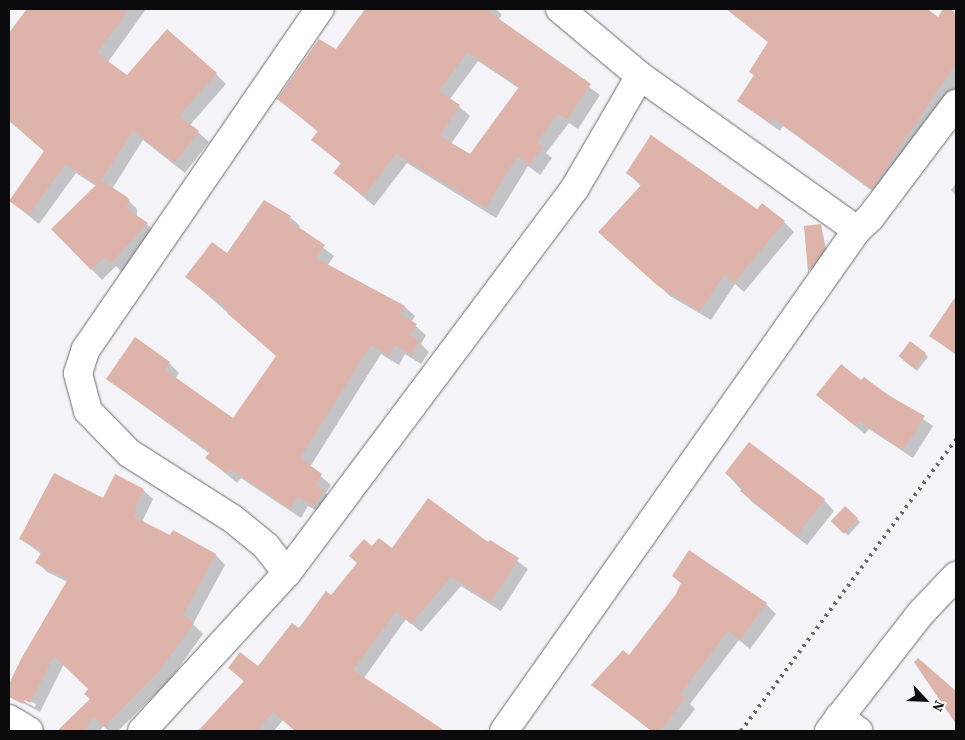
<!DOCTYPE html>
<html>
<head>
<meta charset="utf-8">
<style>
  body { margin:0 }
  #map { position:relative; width:965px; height:740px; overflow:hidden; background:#f4f4f8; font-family:"Source Serif 4",serif }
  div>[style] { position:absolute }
  .shadow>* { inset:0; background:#0003; transform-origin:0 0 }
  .building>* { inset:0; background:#ddb3aa; transform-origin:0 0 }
  .roads { filter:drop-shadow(0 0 1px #6a6a6e) drop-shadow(0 0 1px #6a6a6e) }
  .minor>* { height:28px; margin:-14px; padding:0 14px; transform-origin:14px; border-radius:14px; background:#fff }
  .rail>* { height:4px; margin-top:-2px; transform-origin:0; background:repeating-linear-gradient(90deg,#67676a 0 2.5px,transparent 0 7.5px) }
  span { translate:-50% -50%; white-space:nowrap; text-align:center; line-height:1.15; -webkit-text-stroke:5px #fff; paint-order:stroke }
  .frame { position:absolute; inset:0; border:10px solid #0b0b0d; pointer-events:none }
  .north { position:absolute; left:900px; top:675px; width:50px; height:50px; -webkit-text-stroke:4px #fff; paint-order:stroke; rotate:115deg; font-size:14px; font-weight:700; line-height:20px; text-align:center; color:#0b0b0d }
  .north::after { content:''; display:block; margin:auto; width:18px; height:22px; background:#0b0b0d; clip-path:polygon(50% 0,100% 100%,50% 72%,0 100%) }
</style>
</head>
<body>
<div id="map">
  <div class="shadow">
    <i style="clip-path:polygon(27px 9px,146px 9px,108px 62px,127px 77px,216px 74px,226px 84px,190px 125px,209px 142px,185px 173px,143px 140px,112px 189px,126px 198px,137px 209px,137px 216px,158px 234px,122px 272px,116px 266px,102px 280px,53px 229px,96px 186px,76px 173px,39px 224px,10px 201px,45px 152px,9px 121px,9px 33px)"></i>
    <i style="clip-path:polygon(evenodd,367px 9px,496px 9px,502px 15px,498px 20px,600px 95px,578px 129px,569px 123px,546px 153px,552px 158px,540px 175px,528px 166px,496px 218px,407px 163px,374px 206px,335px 173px,341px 164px,313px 139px,318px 132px,279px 99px,336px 51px,367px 9px,478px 61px,520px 89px,470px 155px,451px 144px,470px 116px,450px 99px,478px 61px)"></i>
    <i style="clip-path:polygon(727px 9px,925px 9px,938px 18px,947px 9px,956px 15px,956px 90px,882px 198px,783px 126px,780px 131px,738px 101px,755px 76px,750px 71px,769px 43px)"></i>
    <i style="clip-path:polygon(627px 173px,757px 211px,784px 222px,794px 232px,744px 292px,735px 284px,711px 320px,670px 296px,610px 242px,641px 186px)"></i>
    <i style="clip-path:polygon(956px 183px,956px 196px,951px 190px)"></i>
    <i style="clip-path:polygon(290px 217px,300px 226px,299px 229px,334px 256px,327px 266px,405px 307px,415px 316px,411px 322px,426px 335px,421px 344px,429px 352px,421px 364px,405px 354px,399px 365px,381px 354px,310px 467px,331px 485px,326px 493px,333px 501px,324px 515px,308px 506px,301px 518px,241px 478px,237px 483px,207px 458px,210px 454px,107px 379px,136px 339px,169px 363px,179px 373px,175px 379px,234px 419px,277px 356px,187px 277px)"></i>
    <i style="clip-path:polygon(821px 225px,827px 253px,812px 274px,805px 227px)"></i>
    <i style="clip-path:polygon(953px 303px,956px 305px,956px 355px,931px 336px)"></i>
    <i style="clip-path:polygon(925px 354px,928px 357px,917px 371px,903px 360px)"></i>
    <i style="clip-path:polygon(864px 378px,933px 426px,913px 458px,869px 429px,865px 434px,818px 395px,862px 382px)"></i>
    <i style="clip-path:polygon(726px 473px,824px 500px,834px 511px,807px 545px,752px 502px)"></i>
    <i style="clip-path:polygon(evenodd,143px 490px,153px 499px,143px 520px,145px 524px,170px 537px,173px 531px,216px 555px,225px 565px,193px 624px,203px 634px,170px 680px,118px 731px,109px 731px,103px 726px,100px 731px,59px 731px,91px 699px,90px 689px,64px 664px,40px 712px,17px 700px,9px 692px,68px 582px,47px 572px,37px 562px,41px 554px,20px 538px,104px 500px,143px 490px,17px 695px,36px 704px,35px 707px,17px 698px,17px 695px)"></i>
    <i style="left:845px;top:508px;width:21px;height:18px;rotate:43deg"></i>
    <i style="clip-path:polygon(490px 541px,528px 569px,501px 611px,461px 586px,421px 632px,406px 619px,364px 678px,442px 731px,363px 731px,355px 725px,350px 731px,296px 731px,283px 720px,274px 731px,203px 731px,245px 682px,229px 668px,258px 668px,331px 597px,372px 547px,392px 550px)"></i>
    <i style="clip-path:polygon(674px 576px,766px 604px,776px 614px,750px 649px,739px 640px,690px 704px,695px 709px,678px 731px,651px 731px,593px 684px,630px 656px,677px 594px,682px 584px)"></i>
  </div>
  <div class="building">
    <i style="clip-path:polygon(27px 9px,129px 9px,97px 53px,127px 75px,167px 29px,217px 73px,179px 116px,199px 131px,175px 163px,133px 131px,101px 180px,127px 197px,130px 202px,126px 208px,148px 223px,111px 263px,105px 257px,91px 270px,51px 229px,97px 184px,65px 164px,29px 215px,9px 201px,44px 151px,9px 120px,9px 33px)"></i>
    <i style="clip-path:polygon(evenodd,365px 9px,485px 9px,591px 84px,567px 119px,558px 114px,537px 142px,543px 147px,529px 165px,517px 156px,486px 208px,396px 154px,364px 196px,333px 173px,341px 163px,311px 140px,318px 131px,277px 99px,319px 39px,336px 49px,365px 9px,467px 52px,519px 87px,470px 154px,440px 136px,460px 105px,439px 91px,467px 52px)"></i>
    <i style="clip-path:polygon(726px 9px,927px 9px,938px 17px,943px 9px,950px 9px,956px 13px,956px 63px,872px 189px,773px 118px,770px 123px,737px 101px,754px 75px,749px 72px,768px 42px)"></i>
    <i style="clip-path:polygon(651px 135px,757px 209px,762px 203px,785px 221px,734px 283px,724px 275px,700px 311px,658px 286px,598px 232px,642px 184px,626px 173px)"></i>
    <i style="clip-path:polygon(264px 200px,291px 216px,288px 220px,325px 245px,316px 258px,405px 306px,400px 314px,417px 324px,410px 335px,420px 341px,411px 355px,395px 345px,389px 356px,371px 345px,300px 458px,322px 474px,316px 485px,324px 490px,314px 506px,298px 497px,290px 509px,230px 469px,227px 474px,205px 458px,210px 452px,106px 379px,135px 337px,170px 362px,165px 370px,233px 418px,276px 356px,227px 313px,229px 310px,185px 277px,212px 242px,227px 253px)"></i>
    <i style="clip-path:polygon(821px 224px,824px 250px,808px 272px,804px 226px)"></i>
    <i style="clip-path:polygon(956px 296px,956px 354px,929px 336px)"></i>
    <i style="left:910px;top:341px;width:20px;height:19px;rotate:37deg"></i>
    <i style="clip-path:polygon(841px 364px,861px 380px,864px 377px,888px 395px,925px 416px,903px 450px,859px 421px,855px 426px,816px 395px)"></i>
    <i style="clip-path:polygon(749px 442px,825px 499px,796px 536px,740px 491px,743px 488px,725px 473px)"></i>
    <i style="clip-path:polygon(54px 473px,103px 498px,115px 474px,144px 489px,134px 510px,137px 512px,134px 517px,170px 535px,173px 530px,216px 554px,183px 615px,194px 623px,160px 670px,104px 727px,93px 717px,85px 731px,57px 731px,90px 699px,84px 694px,88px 689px,54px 656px,30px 703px,25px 700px,23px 704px,9px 697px,9px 684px,21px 659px,68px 579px,35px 563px,42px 551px,19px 539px)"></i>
    <i style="clip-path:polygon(428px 498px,488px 542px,490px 540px,519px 558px,491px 602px,451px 577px,411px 624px,396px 611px,353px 670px,445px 731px,295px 731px,273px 712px,257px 731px,198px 731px,244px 681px,228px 668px,240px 652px,258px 666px,292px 623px,299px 628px,326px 591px,331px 595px,357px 563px,349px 556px,364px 539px,372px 546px,379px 538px,392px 548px)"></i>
    <i style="left:845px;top:506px;width:18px;height:21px;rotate:43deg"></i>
    <i style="clip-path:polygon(689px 550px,767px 603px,740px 640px,728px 631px,680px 694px,685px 698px,660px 731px,652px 731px,591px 685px,623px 650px,629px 655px,676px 594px,681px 583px,672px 576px)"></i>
    <i style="clip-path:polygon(918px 658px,956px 691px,956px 724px,914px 662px)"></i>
  </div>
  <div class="roads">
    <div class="minor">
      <i style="left:560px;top:9px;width:104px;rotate:39.9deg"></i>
      <i style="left:640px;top:76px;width:266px;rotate:35.4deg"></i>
      <i style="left:287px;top:573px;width:34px;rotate:-128deg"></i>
      <i style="left:266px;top:546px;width:43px;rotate:-140.7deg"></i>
      <i style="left:233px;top:519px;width:123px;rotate:-147.6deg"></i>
      <i style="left:129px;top:453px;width:59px;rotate:-134.3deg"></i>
      <i style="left:88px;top:411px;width:39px;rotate:-105deg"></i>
      <i style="left:78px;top:373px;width:25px;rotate:-72deg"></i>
      <i style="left:86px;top:349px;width:413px;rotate:-55.5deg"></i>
      <i style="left:839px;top:717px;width:24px;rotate:36deg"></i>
      <i style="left:9px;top:719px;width:23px;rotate:31deg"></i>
      <i style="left:142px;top:731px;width:214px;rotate:-47.5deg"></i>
      <i style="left:287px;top:573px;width:481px;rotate:-53.2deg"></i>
      <i style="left:575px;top:188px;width:129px;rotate:-59.9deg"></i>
      <i style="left:504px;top:731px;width:613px;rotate:-54.83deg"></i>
      <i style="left:857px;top:230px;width:18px;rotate:-43deg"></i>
      <i style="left:870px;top:218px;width:143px;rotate:-53deg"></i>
      <i style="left:829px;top:731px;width:150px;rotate:-52.1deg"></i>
      <i style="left:921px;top:613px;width:51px;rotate:-46.6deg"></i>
    </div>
  </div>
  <div class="rail">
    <i style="left:741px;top:731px;width:363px;rotate:-53.6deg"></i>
  </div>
  <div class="frame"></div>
  <div class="north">N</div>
</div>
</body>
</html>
